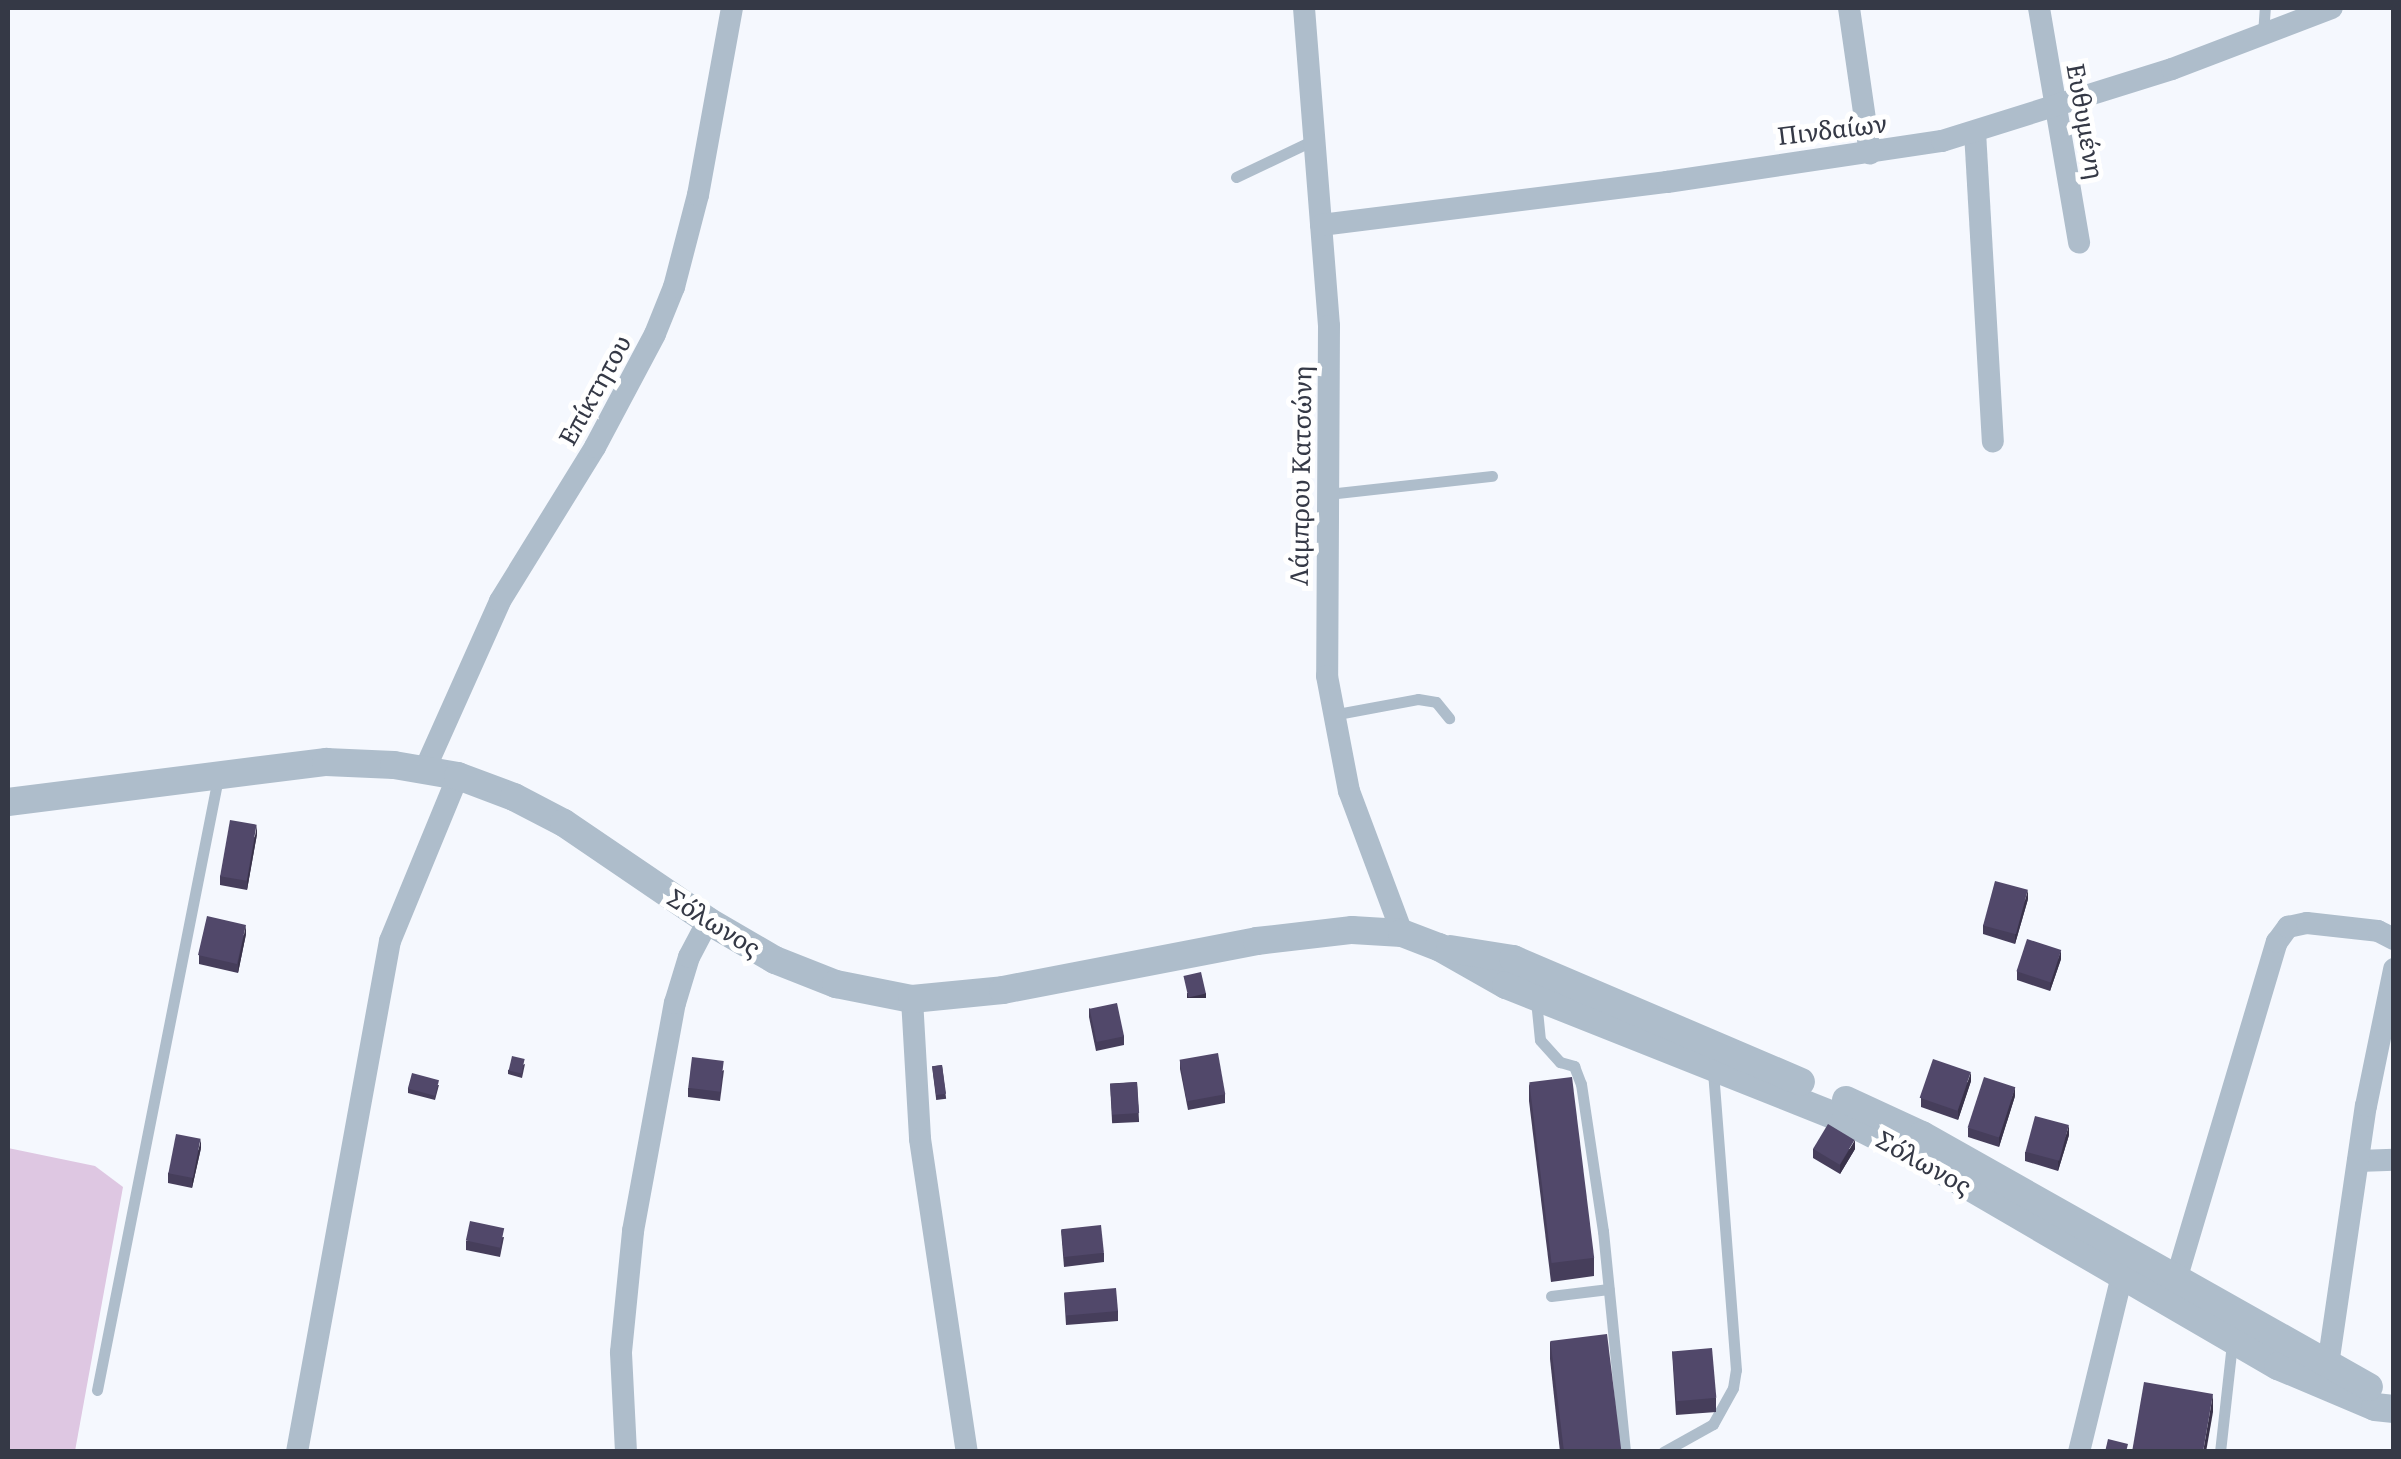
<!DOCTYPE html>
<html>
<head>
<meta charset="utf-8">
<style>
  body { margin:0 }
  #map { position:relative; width:2401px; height:1459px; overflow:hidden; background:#f5f8fe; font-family:Literata,serif }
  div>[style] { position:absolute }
  .green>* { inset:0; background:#dec7e2 }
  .service>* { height:11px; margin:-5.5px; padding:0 5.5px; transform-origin:5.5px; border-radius:5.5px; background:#aebdcb }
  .minor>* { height:22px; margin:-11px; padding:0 11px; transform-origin:11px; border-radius:11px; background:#aebdcb }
  .tertiary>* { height:28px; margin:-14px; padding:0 14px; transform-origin:14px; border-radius:14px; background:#aebdcb }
  .wall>* { inset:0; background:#463e5b; transform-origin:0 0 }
  .shaded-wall>* { inset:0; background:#39324a; transform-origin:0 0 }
  .building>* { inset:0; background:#51486a; transform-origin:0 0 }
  span { translate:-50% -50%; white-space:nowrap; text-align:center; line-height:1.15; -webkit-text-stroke:10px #fff; paint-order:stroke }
  .street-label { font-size:25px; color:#353946 }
  .frame { position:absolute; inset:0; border:10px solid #353946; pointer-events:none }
</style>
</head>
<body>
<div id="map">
  <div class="green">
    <i style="clip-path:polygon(8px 1148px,95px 1166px,123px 1187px,75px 1451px,8px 1451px)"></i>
  </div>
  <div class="service">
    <i style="left:2263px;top:34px;width:26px;rotate:-86deg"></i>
    <i style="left:1236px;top:177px;width:89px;rotate:-25.4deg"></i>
    <i style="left:1328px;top:494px;width:165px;rotate:-6.3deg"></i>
    <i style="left:1332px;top:715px;width:87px;rotate:-10.5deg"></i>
    <i style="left:1418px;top:699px;width:18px;rotate:9deg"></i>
    <i style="left:1436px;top:702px;width:21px;rotate:51deg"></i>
    <i style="left:1536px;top:1000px;width:40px;rotate:84.3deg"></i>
    <i style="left:1540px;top:1040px;width:30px;rotate:48deg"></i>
    <i style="left:1560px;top:1062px;width:15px;rotate:16deg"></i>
    <i style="left:1574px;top:1066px;width:19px;rotate:69deg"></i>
    <i style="left:1581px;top:1084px;width:149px;rotate:81.5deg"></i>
    <i style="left:1603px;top:1231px;width:222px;rotate:84.3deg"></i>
    <i style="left:1551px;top:1296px;width:58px;rotate:-6.9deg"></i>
    <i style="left:97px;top:1390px;width:624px;rotate:-78.82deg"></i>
    <i style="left:1663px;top:1452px;width:57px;rotate:-29.2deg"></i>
    <i style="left:1713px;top:1424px;width:41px;rotate:-60.9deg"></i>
    <i style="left:1733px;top:1388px;width:18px;rotate:-81deg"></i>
    <i style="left:1736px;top:1370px;width:299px;rotate:-94.4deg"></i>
    <i style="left:2220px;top:1452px;width:109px;rotate:-83.7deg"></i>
  </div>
  <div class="minor">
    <i style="left:1304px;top:8px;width:319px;rotate:85.5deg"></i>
    <i style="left:1329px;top:326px;width:350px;rotate:90.3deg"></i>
    <i style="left:1327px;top:676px;width:117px;rotate:79.2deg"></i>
    <i style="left:1349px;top:791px;width:152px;rotate:69.5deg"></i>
    <i style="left:1849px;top:8px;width:147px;rotate:81.8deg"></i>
    <i style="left:2039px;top:8px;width:238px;rotate:80.3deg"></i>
    <i style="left:1975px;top:132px;width:310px;rotate:86.7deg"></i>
    <i style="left:1321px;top:225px;width:349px;rotate:-7.1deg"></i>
    <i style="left:1667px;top:182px;width:278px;rotate:-8.5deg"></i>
    <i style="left:1942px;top:141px;width:241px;rotate:-17.4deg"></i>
    <i style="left:2172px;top:69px;width:171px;rotate:-20.9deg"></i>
    <i style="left:425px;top:769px;width:184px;rotate:-65.9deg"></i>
    <i style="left:500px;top:601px;width:181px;rotate:-58.3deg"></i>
    <i style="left:595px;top:447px;width:128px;rotate:-62deg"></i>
    <i style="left:655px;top:334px;width:51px;rotate:-68deg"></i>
    <i style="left:674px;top:287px;width:95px;rotate:-75.4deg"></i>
    <i style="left:698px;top:195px;width:190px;rotate:-79.7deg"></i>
    <i style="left:912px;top:999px;width:140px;rotate:86.7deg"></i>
    <i style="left:920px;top:1139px;width:317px;rotate:81.5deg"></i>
    <i style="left:2358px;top:1161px;width:36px;rotate:-2deg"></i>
    <i style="left:2176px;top:1280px;width:353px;rotate:-73.4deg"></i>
    <i style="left:2277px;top:942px;width:19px;rotate:-54deg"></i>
    <i style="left:2288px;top:927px;width:19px;rotate:-12deg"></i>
    <i style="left:2307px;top:923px;width:71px;rotate:6.4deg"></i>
    <i style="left:2378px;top:931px;width:18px;rotate:27deg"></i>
    <i style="left:2328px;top:1365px;width:262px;rotate:-81.7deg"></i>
    <i style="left:2366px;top:1106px;width:140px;rotate:-78.4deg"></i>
    <i style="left:297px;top:1452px;width:519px;rotate:-79.69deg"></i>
    <i style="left:390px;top:941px;width:178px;rotate:-67.6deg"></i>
    <i style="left:626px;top:1452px;width:100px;rotate:-92.9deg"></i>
    <i style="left:621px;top:1352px;width:122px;rotate:-84.3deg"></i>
    <i style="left:633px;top:1231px;width:232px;rotate:-79.6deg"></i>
    <i style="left:675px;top:1003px;width:48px;rotate:-73.1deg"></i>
    <i style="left:689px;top:957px;width:41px;rotate:-62.2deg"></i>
    <i style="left:2079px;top:1452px;width:181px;rotate:-76.3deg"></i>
  </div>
  <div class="tertiary">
    <i style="left:8px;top:802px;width:321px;rotate:-7.2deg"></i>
    <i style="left:326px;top:762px;width:68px;rotate:2.5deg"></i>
    <i style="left:394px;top:765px;width:65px;rotate:9.8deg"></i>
    <i style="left:458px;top:776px;width:60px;rotate:20.6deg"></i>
    <i style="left:514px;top:797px;width:56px;rotate:27.5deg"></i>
    <i style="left:564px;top:823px;width:174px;rotate:34.2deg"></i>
    <i style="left:708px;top:921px;width:78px;rotate:30.2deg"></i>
    <i style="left:775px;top:960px;width:66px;rotate:21.5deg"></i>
    <i style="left:836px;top:984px;width:77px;rotate:11.2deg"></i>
    <i style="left:912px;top:999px;width:91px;rotate:-5.6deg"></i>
    <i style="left:1003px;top:990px;width:259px;rotate:-10.9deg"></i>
    <i style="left:1257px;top:941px;width:96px;rotate:-6.6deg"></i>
    <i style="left:1352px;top:930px;width:50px;rotate:3.4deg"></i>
    <i style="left:1402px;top:933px;width:40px;rotate:21deg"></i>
    <i style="left:1439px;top:947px;width:77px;rotate:29.6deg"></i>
    <i style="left:1506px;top:985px;width:365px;rotate:21.7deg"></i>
    <i style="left:1845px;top:1120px;width:84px;rotate:26.9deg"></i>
    <i style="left:1920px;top:1158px;width:414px;rotate:30.2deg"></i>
    <i style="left:2278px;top:1366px;width:105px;rotate:22.9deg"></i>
    <i style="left:2375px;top:1407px;width:19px;rotate:6deg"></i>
    <i style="left:1450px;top:949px;width:64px;rotate:9deg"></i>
    <i style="left:1513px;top:959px;width:313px;rotate:23.1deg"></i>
    <i style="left:1846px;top:1100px;width:84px;rotate:24.7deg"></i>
    <i style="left:1922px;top:1135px;width:513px;rotate:29.41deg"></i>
  </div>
  <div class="wall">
    <i style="clip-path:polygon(257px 834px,247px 890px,220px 885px,220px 876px)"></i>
    <i style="clip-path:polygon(2028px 899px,2015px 944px,1983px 934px,1983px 925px)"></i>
    <i style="clip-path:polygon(246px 934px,238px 973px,199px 964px,199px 955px)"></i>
    <i style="clip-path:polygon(2061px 959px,2050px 991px,2017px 980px,2017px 971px)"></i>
    <i style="clip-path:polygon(1089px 1008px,1124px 1036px,1124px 1045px,1096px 1051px,1089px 1017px)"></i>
    <i style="clip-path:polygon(1180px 1060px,1225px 1094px,1225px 1103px,1188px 1110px,1180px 1069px)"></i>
    <i style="clip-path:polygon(525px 1064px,522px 1078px,508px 1074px,508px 1070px)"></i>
    <i style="left:942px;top:1065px;width:34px;height:10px;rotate:83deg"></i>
    <i style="clip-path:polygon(724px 1070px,720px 1101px,688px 1097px,688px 1088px)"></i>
    <i style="clip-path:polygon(1971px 1081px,1958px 1120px,1921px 1107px,1921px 1098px)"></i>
    <i style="left:1137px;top:1082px;width:40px;height:27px;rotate:87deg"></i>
    <i style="clip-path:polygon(1529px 1083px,1594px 1258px,1594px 1276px,1551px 1282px,1529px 1101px)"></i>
    <i style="clip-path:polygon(439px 1085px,435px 1100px,408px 1093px,408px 1088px)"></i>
    <i style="clip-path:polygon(2015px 1096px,1999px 1147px,1968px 1137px,1968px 1128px)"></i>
    <i style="clip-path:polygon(2069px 1135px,2058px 1171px,2025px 1161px,2025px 1152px)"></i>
    <i style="clip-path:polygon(201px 1148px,192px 1188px,168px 1183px,168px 1173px)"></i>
    <i style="clip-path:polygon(1813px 1149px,1855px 1149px,1840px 1174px,1813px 1158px)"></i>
    <i style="clip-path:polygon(1061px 1230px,1104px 1253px,1104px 1262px,1064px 1267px)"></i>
    <i style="clip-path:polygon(504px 1237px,500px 1257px,466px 1250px,466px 1241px)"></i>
    <i style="clip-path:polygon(1064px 1293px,1118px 1311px,1118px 1321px,1066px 1325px)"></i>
    <i style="clip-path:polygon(1550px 1341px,1621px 1452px,1560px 1452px,1550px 1359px)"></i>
    <i style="clip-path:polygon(1672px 1351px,1716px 1398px,1716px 1412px,1676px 1415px)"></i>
  </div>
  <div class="shaded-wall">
    <i style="clip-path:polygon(257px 825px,257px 834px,247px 890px,247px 881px)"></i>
    <i style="clip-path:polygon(2028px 890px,2028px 899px,2015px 944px,2015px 934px)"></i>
    <i style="clip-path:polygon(246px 925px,246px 934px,238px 973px,238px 963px)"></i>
    <i style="clip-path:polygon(2061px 950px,2061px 959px,2050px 991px,2050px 982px)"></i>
    <i style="left:1206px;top:993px;width:5px;height:19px;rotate:90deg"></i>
    <i style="clip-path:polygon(1971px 1072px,1971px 1081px,1958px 1120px,1958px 1110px)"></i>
    <i style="clip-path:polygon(2015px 1087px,2015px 1096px,1999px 1147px,1999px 1137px)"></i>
    <i style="clip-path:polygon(2069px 1125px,2069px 1135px,2058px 1171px,2058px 1161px)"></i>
    <i style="clip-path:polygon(201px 1139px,201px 1148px,192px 1188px,192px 1178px)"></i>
    <i style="clip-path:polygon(1855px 1140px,1855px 1149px,1840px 1174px,1840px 1165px)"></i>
    <i style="clip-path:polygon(2213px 1394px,2213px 1412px,2206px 1452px,2203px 1452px)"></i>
  </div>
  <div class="building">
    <i style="left:230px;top:820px;width:27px;height:57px;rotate:10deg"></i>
    <i style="left:1995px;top:881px;width:34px;height:46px;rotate:15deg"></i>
    <i style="left:207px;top:916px;width:40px;height:40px;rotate:13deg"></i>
    <i style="left:2027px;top:939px;width:36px;height:34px;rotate:18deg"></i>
    <i style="left:1201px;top:972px;width:22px;height:18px;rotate:77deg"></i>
    <i style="left:1117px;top:1003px;width:34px;height:28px;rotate:78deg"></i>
    <i style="left:1218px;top:1053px;width:42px;height:39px;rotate:80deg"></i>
    <i style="left:512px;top:1056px;width:13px;height:15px;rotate:13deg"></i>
    <i style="left:692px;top:1057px;width:32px;height:31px;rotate:7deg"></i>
    <i style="left:1933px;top:1059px;width:40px;height:41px;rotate:19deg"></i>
    <i style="left:942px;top:1065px;width:29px;height:10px;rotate:82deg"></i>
    <i style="left:412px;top:1073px;width:28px;height:16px;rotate:15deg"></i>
    <i style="left:1572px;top:1077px;width:182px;height:43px;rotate:83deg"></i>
    <i style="left:1984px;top:1077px;width:33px;height:53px;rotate:18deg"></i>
    <i style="left:1137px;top:1082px;width:31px;height:27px;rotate:86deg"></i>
    <i style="left:2035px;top:1116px;width:35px;height:37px;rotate:15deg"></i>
    <i style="left:1828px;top:1124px;width:31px;height:29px;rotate:31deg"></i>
    <i style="left:176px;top:1134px;width:25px;height:40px;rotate:11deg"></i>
    <i style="left:470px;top:1221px;width:35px;height:20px;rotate:12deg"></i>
    <i style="left:1101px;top:1225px;width:28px;height:40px;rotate:84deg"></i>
    <i style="left:1116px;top:1288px;width:23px;height:52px;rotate:85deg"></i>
    <i style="left:1607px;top:1334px;width:119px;height:57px;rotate:83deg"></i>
    <i style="left:1712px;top:1348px;width:50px;height:40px;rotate:85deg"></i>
    <i style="clip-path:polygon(2144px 1382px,2213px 1394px,2203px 1452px,2132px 1452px)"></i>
    <i style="clip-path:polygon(2108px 1439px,2128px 1444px,2126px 1452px,2105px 1452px)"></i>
  </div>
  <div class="street-label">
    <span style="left:2086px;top:121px;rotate:80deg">Ευθυμένη</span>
    <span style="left:1832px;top:129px;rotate:-7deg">Πινδαίων</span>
    <span style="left:594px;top:390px;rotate:-61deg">Επίκτητου</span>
    <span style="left:1300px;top:476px;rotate:-89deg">Λάμπρου Κατσώνη</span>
    <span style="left:714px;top:922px;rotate:32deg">Σόλωνος</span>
    <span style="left:1924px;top:1162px;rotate:29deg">Σόλωνος</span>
  </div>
  <div class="frame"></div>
</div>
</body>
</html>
